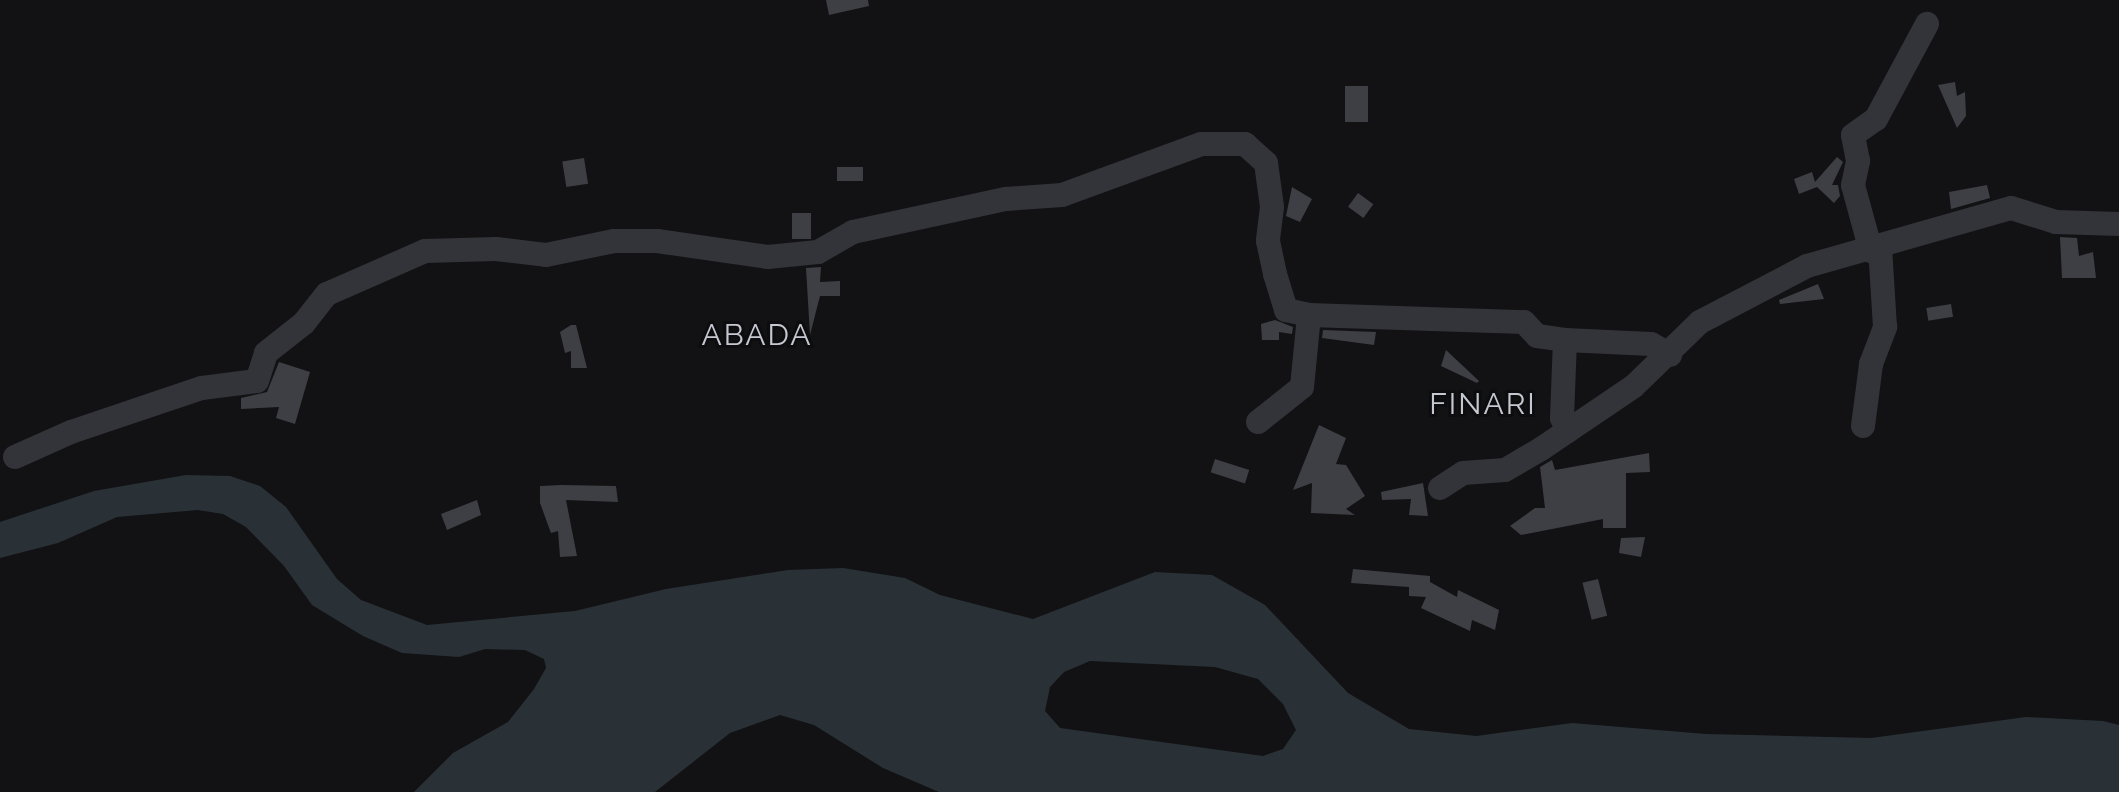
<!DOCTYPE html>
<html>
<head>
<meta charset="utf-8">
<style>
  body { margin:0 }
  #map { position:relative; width:2119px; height:792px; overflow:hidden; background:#121214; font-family:Raleway,sans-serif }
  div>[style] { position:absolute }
  .water>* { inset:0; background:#293137 }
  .building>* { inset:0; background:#3e3f44; transform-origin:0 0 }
  .minor>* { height:24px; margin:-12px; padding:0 12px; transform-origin:12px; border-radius:12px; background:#333439 }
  span { translate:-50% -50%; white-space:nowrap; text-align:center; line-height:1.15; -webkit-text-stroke:6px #0d0d0f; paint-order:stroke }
  .quarter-label { font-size:30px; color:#c5c8d0; letter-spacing:2px }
</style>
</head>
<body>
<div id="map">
  <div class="water">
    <i style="clip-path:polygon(evenodd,186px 475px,230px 476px,260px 486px,286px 507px,337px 579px,361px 600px,427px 625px,575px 611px,666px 589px,788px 570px,843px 568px,905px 578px,940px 595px,1033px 619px,1155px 572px,1212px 575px,1265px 605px,1348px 693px,1409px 729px,1476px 736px,1572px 723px,1706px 734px,1871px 738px,2026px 717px,2103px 721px,2119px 725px,2119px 792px,939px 792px,883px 768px,814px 725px,780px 715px,730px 733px,655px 792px,414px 792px,453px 753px,508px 722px,534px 689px,546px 668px,544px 659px,525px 650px,485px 649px,459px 657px,402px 653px,363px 636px,312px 605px,284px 566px,246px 527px,223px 514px,198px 510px,117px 517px,58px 543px,0 558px,0 522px,94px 491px,186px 475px,1090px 661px,1215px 667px,1258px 679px,1283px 704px,1296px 730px,1283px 749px,1263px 756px,1060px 728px,1045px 711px,1050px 687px,1064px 672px,1090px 661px)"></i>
  </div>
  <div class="building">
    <i style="clip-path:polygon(826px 0,868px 0,869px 6px,829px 15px)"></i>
    <i style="clip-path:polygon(1955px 82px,1957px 96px,1965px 92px,1966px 116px,1957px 128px,1938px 85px)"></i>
    <i style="left:1345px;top:86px;width:23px;height:36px"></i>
    <i style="clip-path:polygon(1837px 157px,1843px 162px,1832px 185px,1838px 185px,1840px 196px,1834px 203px,1817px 187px,1799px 194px,1794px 179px,1812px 172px,1815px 182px)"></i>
    <i style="left:584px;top:158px;width:26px;height:22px;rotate:81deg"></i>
    <i style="left:837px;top:167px;width:26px;height:14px"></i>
    <i style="clip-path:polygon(1987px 185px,1990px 198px,1951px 209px,1949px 192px)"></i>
    <i style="clip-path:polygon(1292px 187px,1312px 199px,1300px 222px,1286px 216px)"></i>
    <i style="left:1358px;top:193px;width:19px;height:17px;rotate:36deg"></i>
    <i style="left:792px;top:213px;width:19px;height:26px"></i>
    <i style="clip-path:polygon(2060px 237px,2077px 238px,2079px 256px,2093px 252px,2096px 278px,2062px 278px)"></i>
    <i style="clip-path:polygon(821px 267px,820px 282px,840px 281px,840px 296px,820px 296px,810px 335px,806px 268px)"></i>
    <i style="clip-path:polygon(1818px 284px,1824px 299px,1780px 304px,1779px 300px)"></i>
    <i style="left:1951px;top:304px;width:13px;height:25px;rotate:81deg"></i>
    <i style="clip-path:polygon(1275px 320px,1293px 327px,1292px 334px,1279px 332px,1279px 340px,1262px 340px,1261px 324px)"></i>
    <i style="clip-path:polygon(571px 325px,576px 325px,587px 368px,571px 368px,571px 351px,565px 353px,560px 332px)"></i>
    <i style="clip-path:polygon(1323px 330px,1376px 332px,1374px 345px,1322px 338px)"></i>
    <i style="clip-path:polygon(1446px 350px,1479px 381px,1477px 383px,1441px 366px)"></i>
    <i style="clip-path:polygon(279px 362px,310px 372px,295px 424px,276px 418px,279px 407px,241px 409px,241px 398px,267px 392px)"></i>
    <i style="clip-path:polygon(1319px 425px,1346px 438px,1336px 464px,1346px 465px,1365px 496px,1346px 509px,1355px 515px,1311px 513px,1312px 483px,1293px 490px)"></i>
    <i style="clip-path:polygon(1649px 453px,1650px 472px,1626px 473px,1626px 528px,1603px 528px,1603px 519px,1521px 535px,1510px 526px,1535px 508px,1545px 508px,1540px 467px,1552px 460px,1555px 470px)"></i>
    <i style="left:1215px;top:459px;width:36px;height:14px;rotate:18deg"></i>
    <i style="clip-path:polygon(1423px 483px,1428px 516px,1409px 515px,1411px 499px,1382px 500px,1381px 492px)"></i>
    <i style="clip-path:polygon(561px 485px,616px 486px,618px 502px,566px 500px,577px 556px,560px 557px,558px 531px,551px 533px,540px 503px,540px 486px)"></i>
    <i style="clip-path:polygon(477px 500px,481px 515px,447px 530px,441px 514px)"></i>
    <i style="clip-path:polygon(1645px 537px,1641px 557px,1619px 553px,1621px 538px)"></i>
    <i style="clip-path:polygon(1353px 569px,1430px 576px,1430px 582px,1457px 597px,1458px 590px,1499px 610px,1495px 630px,1472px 620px,1470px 631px,1421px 608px,1426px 597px,1409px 596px,1409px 587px,1351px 583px)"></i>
    <i style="left:1598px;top:579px;width:38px;height:16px;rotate:76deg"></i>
  </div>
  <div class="minor">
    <i style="left:1871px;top:251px;width:68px;rotate:-105.3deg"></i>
    <i style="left:1853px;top:185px;width:25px;rotate:-78deg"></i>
    <i style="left:1858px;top:161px;width:26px;rotate:-101deg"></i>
    <i style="left:1853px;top:135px;width:28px;rotate:-35deg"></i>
    <i style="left:1876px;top:119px;width:108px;rotate:-61.8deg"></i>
    <i style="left:1258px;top:422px;width:56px;rotate:-38.5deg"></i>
    <i style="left:1302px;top:387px;width:72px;rotate:-84.4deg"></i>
    <i style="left:1309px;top:315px;width:215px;rotate:1.9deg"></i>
    <i style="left:1524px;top:322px;width:19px;rotate:47deg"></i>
    <i style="left:1537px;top:336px;width:28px;rotate:8deg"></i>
    <i style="left:1863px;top:426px;width:63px;rotate:-82.6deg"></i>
    <i style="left:1871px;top:364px;width:40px;rotate:-69deg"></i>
    <i style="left:1885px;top:327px;width:79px;rotate:-93.6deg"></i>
    <i style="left:1568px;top:431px;width:14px;rotate:-115deg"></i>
    <i style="left:1562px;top:418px;width:78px;rotate:-87.8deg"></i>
    <i style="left:1565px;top:340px;width:86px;rotate:2.7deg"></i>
    <i style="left:1651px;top:344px;width:22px;rotate:30deg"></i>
    <i style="left:15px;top:457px;width:61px;rotate:-24.1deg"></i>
    <i style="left:71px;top:432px;width:138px;rotate:-18.6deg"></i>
    <i style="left:202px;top:388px;width:55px;rotate:-7.3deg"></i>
    <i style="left:257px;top:381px;width:29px;rotate:-72deg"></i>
    <i style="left:266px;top:353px;width:48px;rotate:-38.3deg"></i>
    <i style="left:304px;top:323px;width:37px;rotate:-52deg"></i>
    <i style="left:327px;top:294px;width:107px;rotate:-23.7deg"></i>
    <i style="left:425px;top:251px;width:71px;rotate:-1.6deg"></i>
    <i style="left:496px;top:249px;width:50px;rotate:6.8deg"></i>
    <i style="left:546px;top:255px;width:69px;rotate:-11.6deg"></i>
    <i style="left:614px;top:241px;width:43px"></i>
    <i style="left:657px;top:241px;width:112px;rotate:8.2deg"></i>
    <i style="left:768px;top:257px;width:50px;rotate:-5.7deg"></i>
    <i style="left:818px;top:252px;width:40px;rotate:-29.7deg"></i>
    <i style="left:853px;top:232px;width:157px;rotate:-12.2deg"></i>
    <i style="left:1006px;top:199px;width:56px;rotate:-4.1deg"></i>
    <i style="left:1062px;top:195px;width:148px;rotate:-20.1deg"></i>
    <i style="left:1201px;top:144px;width:44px"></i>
    <i style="left:1245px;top:144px;width:28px;rotate:42deg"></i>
    <i style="left:1266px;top:163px;width:44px;rotate:82.2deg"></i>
    <i style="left:1272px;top:207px;width:34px;rotate:97deg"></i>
    <i style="left:1268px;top:241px;width:34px;rotate:78deg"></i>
    <i style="left:1275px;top:274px;width:38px;rotate:73deg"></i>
    <i style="left:1286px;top:310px;width:24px;rotate:12deg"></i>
    <i style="left:1440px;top:488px;width:27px;rotate:-33deg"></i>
    <i style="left:1463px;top:473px;width:42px;rotate:-4.1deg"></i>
    <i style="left:1505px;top:470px;width:42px;rotate:-30.3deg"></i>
    <i style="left:1541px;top:449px;width:112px;rotate:-34.1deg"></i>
    <i style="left:1634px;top:386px;width:92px;rotate:-44.1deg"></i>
    <i style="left:1700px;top:322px;width:121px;rotate:-27.6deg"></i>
    <i style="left:1807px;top:266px;width:212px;rotate:-15.9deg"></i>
    <i style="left:2011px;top:208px;width:47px;rotate:17.3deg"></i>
    <i style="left:2056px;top:222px;width:63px;rotate:1.8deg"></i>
  </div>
  <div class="quarter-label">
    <span style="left:757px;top:335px">ABADA</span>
    <span style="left:1483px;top:404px">FINARI</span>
  </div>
</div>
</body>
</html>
